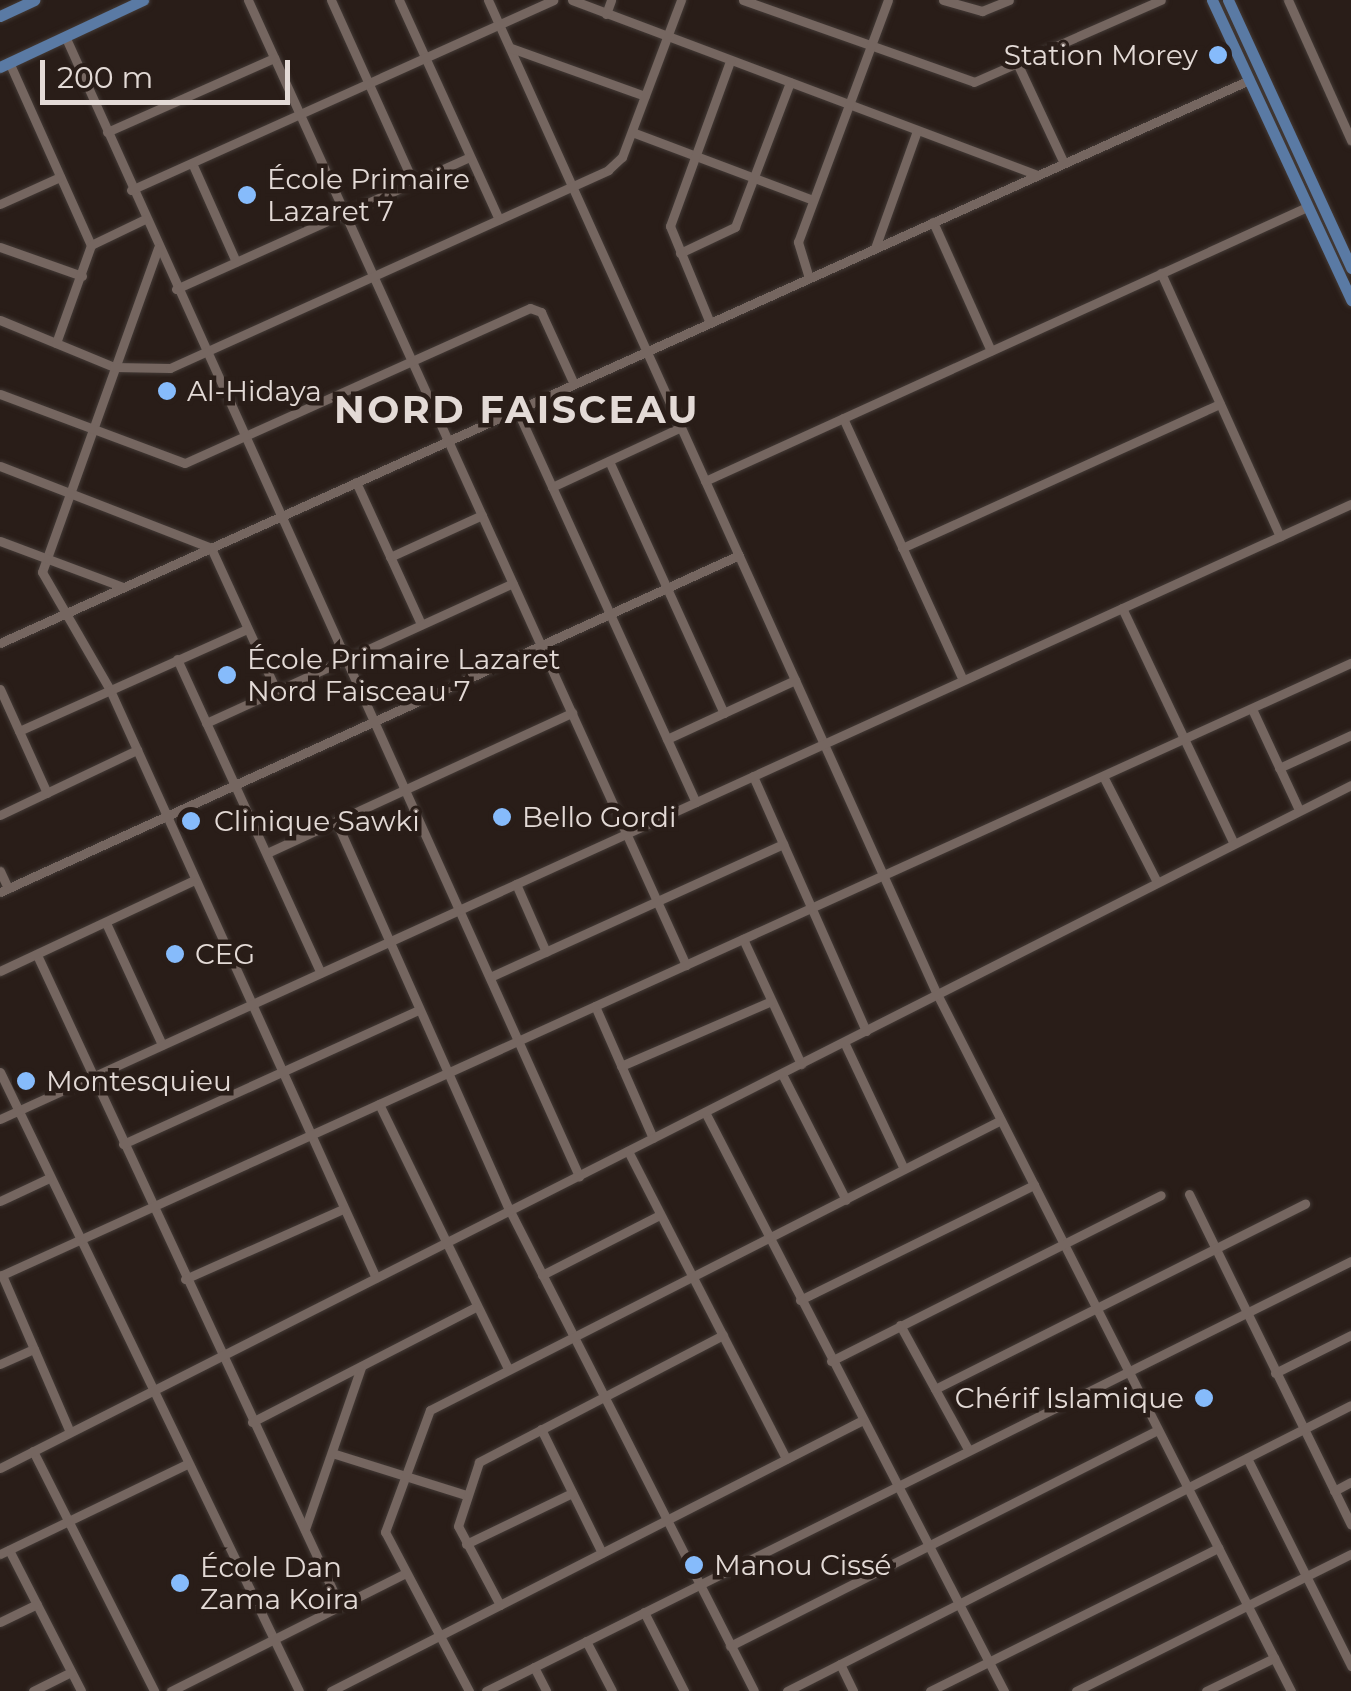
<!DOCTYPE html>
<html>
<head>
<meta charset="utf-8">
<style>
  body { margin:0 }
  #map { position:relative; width:1351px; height:1691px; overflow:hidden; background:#291d18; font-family:Montserrat,sans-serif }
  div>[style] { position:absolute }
  .roads { filter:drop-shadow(0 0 2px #433a36) drop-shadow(0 0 2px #433a36) }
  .minor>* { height:9px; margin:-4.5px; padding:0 4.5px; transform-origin:4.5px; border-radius:4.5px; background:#756660 }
  .major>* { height:11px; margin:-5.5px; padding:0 5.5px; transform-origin:5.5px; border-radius:5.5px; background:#5a7aa4 }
  .dots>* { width:28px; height:28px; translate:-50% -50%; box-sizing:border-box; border:5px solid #291d18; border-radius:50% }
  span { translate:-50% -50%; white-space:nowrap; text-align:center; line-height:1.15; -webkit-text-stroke:9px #291d18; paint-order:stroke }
  .poi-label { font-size:28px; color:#e3dad6 }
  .right { translate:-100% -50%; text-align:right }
  .left { translate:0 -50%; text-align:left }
  .district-label { font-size:38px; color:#e3dad6; font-weight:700; letter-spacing:2.5px }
  .scale { position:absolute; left:40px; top:60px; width:250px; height:45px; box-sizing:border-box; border:5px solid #e3dad6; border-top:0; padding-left:12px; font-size:30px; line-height:35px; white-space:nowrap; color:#e3dad6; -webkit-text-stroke:8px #291d18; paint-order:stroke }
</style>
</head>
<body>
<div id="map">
  <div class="roads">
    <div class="minor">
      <i style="left:248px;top:0;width:1060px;rotate:65.59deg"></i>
      <i style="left:331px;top:0;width:200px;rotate:65.7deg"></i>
      <i style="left:399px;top:0;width:241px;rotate:65.5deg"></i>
      <i style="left:488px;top:0;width:1088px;rotate:65.7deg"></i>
      <i style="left:936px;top:992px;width:784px;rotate:63.08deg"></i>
      <i style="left:572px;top:0;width:497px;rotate:20.6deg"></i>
      <i style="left:743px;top:0;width:245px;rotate:19.5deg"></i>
      <i style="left:974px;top:82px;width:204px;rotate:-23.7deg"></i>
      <i style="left:943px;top:0;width:41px;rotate:15.8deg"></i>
      <i style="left:982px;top:11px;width:29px;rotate:-22deg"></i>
      <i style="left:1288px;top:0;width:154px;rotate:65.8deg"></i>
      <i style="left:606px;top:14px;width:15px;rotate:-70deg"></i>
      <i style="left:65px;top:36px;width:1251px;rotate:65.73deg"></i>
      <i style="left:511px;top:48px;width:142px;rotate:19.7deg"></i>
      <i style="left:9px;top:62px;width:201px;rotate:65.9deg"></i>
      <i style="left:1018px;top:65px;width:108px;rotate:64.9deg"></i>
      <i style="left:107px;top:132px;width:183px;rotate:-23.9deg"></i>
      <i style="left:632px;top:132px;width:193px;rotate:20.6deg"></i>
      <i style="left:192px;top:163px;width:108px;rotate:66deg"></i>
      <i style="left:131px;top:190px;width:463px;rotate:-24.2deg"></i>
      <i style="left:0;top:204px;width:66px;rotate:-24.2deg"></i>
      <i style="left:933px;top:222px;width:141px;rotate:65.8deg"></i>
      <i style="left:0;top:247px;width:87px;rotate:19.5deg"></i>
      <i style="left:158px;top:248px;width:344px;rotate:109.7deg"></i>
      <i style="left:42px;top:572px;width:136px;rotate:60deg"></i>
      <i style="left:110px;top:690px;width:645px;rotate:65.66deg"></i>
      <i style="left:875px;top:248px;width:124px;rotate:-70.3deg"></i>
      <i style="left:680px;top:253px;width:61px;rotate:-25.3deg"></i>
      <i style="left:735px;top:227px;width:155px;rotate:-69.2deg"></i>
      <i style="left:1161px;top:273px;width:289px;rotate:65.7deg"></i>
      <i style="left:809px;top:278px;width:38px;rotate:-107deg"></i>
      <i style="left:798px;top:242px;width:258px;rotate:-69.6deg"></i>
      <i style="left:176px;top:289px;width:322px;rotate:-24.2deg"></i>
      <i style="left:0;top:320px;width:123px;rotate:22.4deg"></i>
      <i style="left:114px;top:367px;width:56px;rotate:1deg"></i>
      <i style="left:170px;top:368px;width:481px;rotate:-24.3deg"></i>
      <i style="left:608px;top:170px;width:19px;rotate:-43deg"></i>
      <i style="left:622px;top:157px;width:168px;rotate:-69.4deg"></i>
      <i style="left:710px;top:323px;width:105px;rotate:-112.4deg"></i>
      <i style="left:670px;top:226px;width:176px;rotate:-70deg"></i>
      <i style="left:56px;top:343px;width:104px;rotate:-70.3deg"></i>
      <i style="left:91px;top:245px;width:60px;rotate:-25.7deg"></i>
      <i style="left:0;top:394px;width:197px;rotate:20.5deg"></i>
      <i style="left:185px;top:463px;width:378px;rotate:-24.2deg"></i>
      <i style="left:530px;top:308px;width:12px;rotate:20deg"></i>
      <i style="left:541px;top:312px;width:79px;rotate:65.4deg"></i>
      <i style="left:517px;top:410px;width:431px;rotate:65.5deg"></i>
      <i style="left:843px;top:418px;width:288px;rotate:65.4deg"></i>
      <i style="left:609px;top:461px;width:277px;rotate:65.5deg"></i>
      <i style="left:0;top:466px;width:226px;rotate:21.2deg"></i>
      <i style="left:211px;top:548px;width:156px;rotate:65.4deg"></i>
      <i style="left:705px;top:481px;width:661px;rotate:-24.47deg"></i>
      <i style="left:356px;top:482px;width:156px;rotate:65.4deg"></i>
      <i style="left:552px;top:487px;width:142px;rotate:-24.9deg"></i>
      <i style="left:0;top:541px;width:131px;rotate:20.5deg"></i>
      <i style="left:902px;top:548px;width:349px;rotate:-24.4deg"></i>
      <i style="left:390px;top:557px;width:101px;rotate:-24.5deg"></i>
      <i style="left:1122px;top:608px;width:259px;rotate:64.6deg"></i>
      <i style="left:0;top:643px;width:1370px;rotate:-24.26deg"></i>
      <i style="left:177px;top:659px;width:345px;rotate:65.4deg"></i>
      <i style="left:0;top:689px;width:114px;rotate:65.7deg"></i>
      <i style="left:1252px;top:709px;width:111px;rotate:65deg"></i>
      <i style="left:206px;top:723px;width:337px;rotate:-24.5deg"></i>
      <i style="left:19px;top:731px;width:250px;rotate:-24.1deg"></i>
      <i style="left:667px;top:739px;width:141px;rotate:-24.7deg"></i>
      <i style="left:1279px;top:768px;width:79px;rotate:-24.6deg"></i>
      <i style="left:753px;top:776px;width:279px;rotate:66.1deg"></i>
      <i style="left:1103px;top:776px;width:117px;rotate:63deg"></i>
      <i style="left:0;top:815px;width:152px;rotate:-25.4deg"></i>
      <i style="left:336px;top:821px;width:427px;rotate:66deg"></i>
      <i style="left:510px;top:1211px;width:538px;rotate:63.05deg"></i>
      <i style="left:267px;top:853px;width:336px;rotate:-24.7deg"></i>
      <i style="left:0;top:871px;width:19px;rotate:65deg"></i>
      <i style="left:516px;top:884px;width:74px;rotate:66.2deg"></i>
      <i style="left:0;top:892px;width:812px;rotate:-24.51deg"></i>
      <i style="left:106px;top:923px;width:134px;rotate:65.3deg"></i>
      <i style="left:743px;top:939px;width:138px;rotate:65.1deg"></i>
      <i style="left:37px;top:955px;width:718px;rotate:65.04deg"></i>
      <i style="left:0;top:971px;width:214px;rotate:-25.1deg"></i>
      <i style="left:490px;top:977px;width:322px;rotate:-24.4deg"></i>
      <i style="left:595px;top:1006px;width:144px;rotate:66.3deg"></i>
      <i style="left:844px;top:1042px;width:140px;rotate:64.7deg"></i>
      <i style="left:621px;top:1066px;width:163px;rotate:-23.4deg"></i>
      <i style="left:0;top:1072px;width:687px;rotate:64.22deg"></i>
      <i style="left:782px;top:1074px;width:141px;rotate:63.1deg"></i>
      <i style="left:379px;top:1104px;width:295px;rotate:64deg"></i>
      <i style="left:705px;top:1112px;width:652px;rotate:62.69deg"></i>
      <i style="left:0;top:1119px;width:1484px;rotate:-24.48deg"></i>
      <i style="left:123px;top:1144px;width:325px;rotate:-24.4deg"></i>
      <i style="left:628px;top:1151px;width:346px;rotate:62.8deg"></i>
      <i style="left:1189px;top:1194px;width:368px;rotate:63.9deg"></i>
      <i style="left:0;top:1201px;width:54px;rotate:-25.1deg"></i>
      <i style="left:2px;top:1275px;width:171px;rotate:66.6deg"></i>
      <i style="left:542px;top:1275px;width:132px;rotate:-27deg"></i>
      <i style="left:0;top:1276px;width:1484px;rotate:-24.41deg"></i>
      <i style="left:185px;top:1279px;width:173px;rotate:-23.9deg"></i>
      <i style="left:800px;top:1300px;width:261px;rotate:-26.2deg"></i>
      <i style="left:900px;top:1325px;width:141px;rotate:61.3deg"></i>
      <i style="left:831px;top:1361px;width:369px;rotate:-26.7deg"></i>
      <i style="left:0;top:1364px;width:37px;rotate:-24deg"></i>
      <i style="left:1275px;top:1373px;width:85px;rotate:-26.6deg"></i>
      <i style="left:935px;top:1389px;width:414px;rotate:-26.6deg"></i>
      <i style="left:252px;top:1422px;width:252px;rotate:-27.2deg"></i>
      <i style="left:541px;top:1429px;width:138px;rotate:63.8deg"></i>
      <i style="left:33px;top:1451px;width:269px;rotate:63.2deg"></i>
      <i style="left:332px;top:1453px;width:140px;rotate:17.4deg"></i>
      <i style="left:1247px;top:1458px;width:233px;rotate:63.4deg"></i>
      <i style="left:0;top:1468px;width:1514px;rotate:-26.82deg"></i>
      <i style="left:1334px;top:1491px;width:19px;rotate:-28deg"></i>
      <i style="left:305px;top:1529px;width:171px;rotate:-70.9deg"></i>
      <i style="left:466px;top:1544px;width:118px;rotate:-25.7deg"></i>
      <i style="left:9px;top:1550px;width:158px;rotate:62.9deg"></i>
      <i style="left:0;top:1554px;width:205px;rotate:-25.7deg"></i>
      <i style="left:500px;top:1605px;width:89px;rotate:-118deg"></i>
      <i style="left:458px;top:1526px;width:67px;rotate:-71.8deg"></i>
      <i style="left:479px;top:1462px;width:275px;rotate:-27.5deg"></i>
      <i style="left:644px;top:1612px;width:89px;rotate:63.1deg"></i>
      <i style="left:0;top:1622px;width:41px;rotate:-25.9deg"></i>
      <i style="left:586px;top:1641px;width:56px;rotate:62.5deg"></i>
      <i style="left:730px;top:1646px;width:479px;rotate:-26.8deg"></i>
      <i style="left:840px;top:1664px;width:30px;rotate:64deg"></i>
      <i style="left:534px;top:1667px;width:27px;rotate:63deg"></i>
      <i style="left:33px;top:1691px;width:42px;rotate:-26.6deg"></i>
      <i style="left:171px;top:1691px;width:261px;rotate:-26.7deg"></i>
      <i style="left:331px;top:1691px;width:595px;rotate:-27deg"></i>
      <i style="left:469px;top:1691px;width:180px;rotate:-117.8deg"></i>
      <i style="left:385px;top:1532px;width:130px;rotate:-69.8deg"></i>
      <i style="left:430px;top:1410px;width:640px;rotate:-26.93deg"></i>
      <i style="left:486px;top:1691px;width:966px;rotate:-26.43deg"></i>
      <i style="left:787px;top:1691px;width:632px;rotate:-26.89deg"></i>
      <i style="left:930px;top:1691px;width:322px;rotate:-26.4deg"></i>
      <i style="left:1076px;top:1691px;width:307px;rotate:-26.5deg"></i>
      <i style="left:1206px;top:1691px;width:76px;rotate:-25.9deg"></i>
    </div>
    <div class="major">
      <i style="left:1212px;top:0;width:331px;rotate:65.1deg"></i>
      <i style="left:1228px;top:0;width:295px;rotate:65.3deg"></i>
      <i style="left:0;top:16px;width:38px;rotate:-25deg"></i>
      <i style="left:0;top:67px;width:158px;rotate:-25.1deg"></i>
    </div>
  </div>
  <div class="dots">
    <i style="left:1218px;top:55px;background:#86bbfb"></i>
    <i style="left:247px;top:195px;background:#86bbfb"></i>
    <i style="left:167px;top:391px;background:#86bbfb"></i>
    <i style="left:227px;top:675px;background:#86bbfb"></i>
    <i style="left:502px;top:817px;background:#86bbfb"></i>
    <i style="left:191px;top:821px;background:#86bbfb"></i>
    <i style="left:175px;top:954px;background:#86bbfb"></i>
    <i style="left:26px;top:1081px;background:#86bbfb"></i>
    <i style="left:1204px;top:1398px;background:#86bbfb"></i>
    <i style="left:694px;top:1565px;background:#86bbfb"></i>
    <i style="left:180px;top:1583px;background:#86bbfb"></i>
  </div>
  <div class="poi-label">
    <span class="right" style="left:1198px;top:55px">Station Morey</span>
    <span class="left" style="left:267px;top:195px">École Primaire<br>Lazaret 7</span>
    <span class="left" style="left:187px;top:391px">Al-Hidaya</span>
    <span class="left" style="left:247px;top:675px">École Primaire Lazaret<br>Nord Faisceau 7</span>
    <span class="left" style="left:522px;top:817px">Bello Gordi</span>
    <span class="left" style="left:214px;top:821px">Clinique Sawki</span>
    <span class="left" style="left:195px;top:954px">CEG</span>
    <span class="left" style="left:46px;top:1081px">Montesquieu</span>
    <span class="right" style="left:1184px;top:1398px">Chérif Islamique</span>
    <span class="left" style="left:714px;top:1565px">Manou Cissé</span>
    <span class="left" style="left:200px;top:1583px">École Dan<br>Zama Koira</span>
  </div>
  <div class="district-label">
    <span style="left:517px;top:410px">NORD FAISCEAU</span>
  </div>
  <div class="scale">200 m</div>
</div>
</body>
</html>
